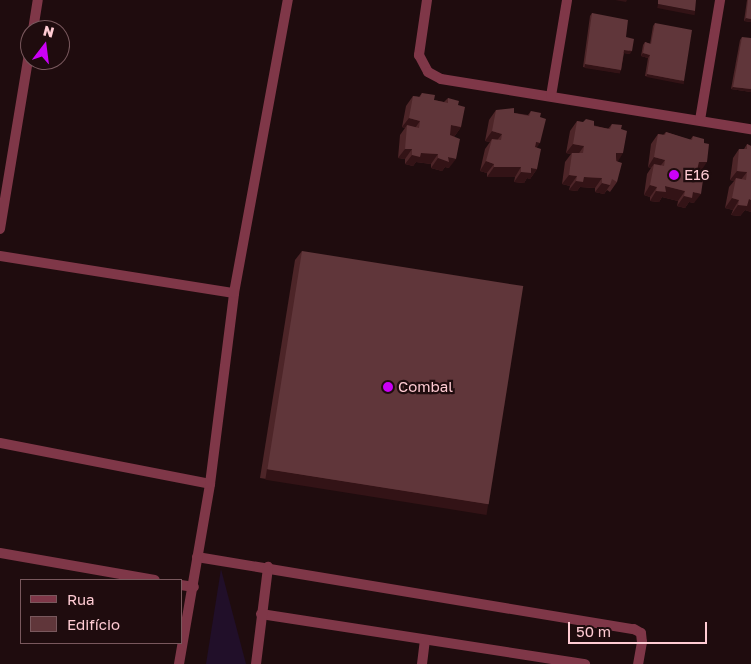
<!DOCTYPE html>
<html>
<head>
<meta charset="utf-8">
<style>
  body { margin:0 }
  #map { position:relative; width:751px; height:664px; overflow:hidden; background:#1f0c0e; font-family:"Golos Text",sans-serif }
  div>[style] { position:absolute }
  .green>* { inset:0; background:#210f29 }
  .lane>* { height:10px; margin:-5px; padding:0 5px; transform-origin:5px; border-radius:5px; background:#7f3748 }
  .street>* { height:10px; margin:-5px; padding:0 5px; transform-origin:5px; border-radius:5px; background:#7f3748 }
  .wall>* { inset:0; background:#4d2528 }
  .shaded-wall>* { inset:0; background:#331316; transform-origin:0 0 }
  .building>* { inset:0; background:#60363a; transform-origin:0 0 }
  .dots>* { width:14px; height:14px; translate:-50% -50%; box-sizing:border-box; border:2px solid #1f0c0e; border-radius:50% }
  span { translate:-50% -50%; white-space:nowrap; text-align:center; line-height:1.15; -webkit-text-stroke:4.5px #1f0c0e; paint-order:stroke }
  .poi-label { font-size:15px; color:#ffcbd3 }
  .left { translate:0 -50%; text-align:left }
  .legend { position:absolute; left:20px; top:579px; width:162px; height:65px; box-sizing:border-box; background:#1f0c0e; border:1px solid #79585d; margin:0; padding:6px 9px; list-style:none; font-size:15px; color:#ffcbd3 }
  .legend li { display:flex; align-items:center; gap:10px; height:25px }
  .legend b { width:25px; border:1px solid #79585d }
  .north { position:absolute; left:20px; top:20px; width:50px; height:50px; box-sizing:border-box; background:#1f0c0e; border:1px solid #79585d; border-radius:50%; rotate:15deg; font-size:14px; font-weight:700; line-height:20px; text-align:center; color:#ffcbd3 }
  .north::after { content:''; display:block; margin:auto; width:18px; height:22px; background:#cb00f6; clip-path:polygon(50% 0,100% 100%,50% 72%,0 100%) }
  .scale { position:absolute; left:568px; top:622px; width:139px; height:22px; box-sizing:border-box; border:2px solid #ffcbd3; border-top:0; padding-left:6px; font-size:15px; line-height:18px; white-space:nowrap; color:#ffcbd3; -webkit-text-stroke:4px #1f0c0e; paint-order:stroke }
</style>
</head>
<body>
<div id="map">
  <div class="green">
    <i style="clip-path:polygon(221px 569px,246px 664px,206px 664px)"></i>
  </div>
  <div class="lane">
    <i style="left:197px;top:557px;width:443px;rotate:9.4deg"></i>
    <i style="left:634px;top:629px;width:8px;rotate:30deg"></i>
    <i style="left:641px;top:633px;width:9px;rotate:84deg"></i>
    <i style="left:642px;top:642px;width:22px;rotate:100deg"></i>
    <i style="left:261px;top:614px;width:328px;rotate:8.8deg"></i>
    <i style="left:256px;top:664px;width:98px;rotate:-82.9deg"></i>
    <i style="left:422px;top:664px;width:23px;rotate:-83deg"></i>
  </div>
  <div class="street">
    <i style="left:427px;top:0;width:56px;rotate:98.3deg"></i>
    <i style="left:419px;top:55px;width:19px;rotate:62deg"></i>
    <i style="left:428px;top:72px;width:15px;rotate:28deg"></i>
    <i style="left:441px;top:79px;width:314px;rotate:9.2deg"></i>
    <i style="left:33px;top:30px;width:30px;rotate:-81deg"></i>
    <i style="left:551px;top:96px;width:97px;rotate:-80.5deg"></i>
    <i style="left:700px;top:120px;width:122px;rotate:-80.5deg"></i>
    <i style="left:0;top:229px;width:184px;rotate:-80.6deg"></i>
    <i style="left:0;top:256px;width:237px;rotate:9deg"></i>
    <i style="left:0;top:443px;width:214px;rotate:11deg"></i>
    <i style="left:0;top:553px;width:157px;rotate:9.9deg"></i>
    <i style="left:181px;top:585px;width:13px;rotate:9deg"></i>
    <i style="left:179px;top:664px;width:183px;rotate:-80.2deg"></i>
    <i style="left:210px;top:484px;width:193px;rotate:-82.8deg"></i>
    <i style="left:234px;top:293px;width:298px;rotate:-79.6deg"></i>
  </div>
  <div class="wall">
    <i style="clip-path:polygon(747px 0,751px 0,751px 22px,744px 21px)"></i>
    <i style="clip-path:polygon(592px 13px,626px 37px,630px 54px,624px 53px,621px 70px,619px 73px,583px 67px,590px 16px)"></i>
    <i style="clip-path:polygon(655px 23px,682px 83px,645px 76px,648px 58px,641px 56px,643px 45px,645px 42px,650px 44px,653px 26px)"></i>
    <i style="clip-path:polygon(742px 37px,751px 92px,731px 89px,740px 40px)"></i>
    <i style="clip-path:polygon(422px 93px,434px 100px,444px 102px,448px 98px,458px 105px,461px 127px,454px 137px,449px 168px,445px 167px,442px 171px,431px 168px,431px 164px,416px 162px,413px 166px,405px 164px,405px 159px,398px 158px,400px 135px,405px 128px,402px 127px,406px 106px,413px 96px,419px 97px)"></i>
    <i style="clip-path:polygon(496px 110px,528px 115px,531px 111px,537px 148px,537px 169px,530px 179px,527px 178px,524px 183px,514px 182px,515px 177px,487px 177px,487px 173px,480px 171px,485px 149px,490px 142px,485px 141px,489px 120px)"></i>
    <i style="clip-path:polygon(577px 121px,608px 129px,612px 124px,617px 161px,617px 182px,610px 192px,607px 190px,604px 194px,595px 192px,595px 188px,580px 187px,577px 191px,569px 190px,570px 186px,562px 184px,565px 162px,571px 154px,566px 153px,570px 131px)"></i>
    <i style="clip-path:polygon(666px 132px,690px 140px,693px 136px,700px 171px,694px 203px,689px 202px,685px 208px,677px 206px,678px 201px,662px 197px,659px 202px,650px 201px,650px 197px,644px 195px,647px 174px,651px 168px,648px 167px,651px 144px,658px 134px,663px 135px)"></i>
    <i style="clip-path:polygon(747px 144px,751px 146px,751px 212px,745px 210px,740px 216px,731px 215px,733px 210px,725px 208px,729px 187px,734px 181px,730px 180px,733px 158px,739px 149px,744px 149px)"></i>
    <i style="clip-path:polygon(302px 251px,488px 504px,481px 513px,260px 478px,295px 260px)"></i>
  </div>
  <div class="shaded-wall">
    <i style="clip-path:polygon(615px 0,627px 0,626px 2px)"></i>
    <i style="left:658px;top:4px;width:38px;height:4px;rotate:11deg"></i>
    <i style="clip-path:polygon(746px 18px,751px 19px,751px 22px,744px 21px)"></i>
    <i style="clip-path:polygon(624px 50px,632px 51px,630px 54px,623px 53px)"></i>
    <i style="clip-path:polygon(643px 53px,650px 55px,648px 58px,641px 56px)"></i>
    <i style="left:585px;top:64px;width:36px;height:4px;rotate:9deg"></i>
    <i style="left:647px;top:74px;width:38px;height:3px;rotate:11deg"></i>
    <i style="clip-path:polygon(733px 87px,751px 89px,751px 92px,731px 89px)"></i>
    <i style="clip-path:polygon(409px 118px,420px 121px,413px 131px,407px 125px,405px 128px,402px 127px)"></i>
    <i style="clip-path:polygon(451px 125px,461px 127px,454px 137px,444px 135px)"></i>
    <i style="clip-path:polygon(492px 131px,502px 134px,495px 143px,492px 139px,490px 142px,485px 141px)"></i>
    <i style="clip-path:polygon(536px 142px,540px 143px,534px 152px)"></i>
    <i style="clip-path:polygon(573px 144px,584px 146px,577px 156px,572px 153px,571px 154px,566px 153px)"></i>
    <i style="clip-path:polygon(405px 149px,412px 149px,405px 159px,398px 158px)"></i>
    <i style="clip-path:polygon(421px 153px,438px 154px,431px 164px,416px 162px,413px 166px,405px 164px,412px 155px)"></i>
    <i style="clip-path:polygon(616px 153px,623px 153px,617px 163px)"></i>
    <i style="clip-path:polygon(448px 157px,456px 159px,449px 168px,445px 167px,442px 171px,431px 168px,438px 158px)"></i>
    <i style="clip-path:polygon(654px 157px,665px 160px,658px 169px,654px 164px,651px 168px,648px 167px)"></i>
    <i style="clip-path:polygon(486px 161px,494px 164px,487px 173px,480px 171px)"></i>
    <i style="clip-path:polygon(699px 162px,707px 162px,701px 171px,692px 171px)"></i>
    <i style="clip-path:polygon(494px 167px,521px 167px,515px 177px,487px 177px)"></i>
    <i style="clip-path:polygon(531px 168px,537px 169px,530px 179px,527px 178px,524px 183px,514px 182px,521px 172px)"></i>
    <i style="clip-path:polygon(737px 171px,747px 172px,740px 181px,736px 178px,734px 181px,730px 180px)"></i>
    <i style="clip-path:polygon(569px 175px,577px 176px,570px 186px,562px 184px)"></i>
    <i style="clip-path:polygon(584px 177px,602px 178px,595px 188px,580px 187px,577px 191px,569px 190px,576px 181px)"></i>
    <i style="clip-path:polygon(602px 183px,610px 185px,604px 194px,595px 192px)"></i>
    <i style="clip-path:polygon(650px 185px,657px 187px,650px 197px,644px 195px)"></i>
    <i style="clip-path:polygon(665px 186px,685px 191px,678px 201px,662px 197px,659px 202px,650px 201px,656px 191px)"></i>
    <i style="clip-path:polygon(693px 192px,701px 194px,694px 203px,689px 202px,685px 208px,677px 206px,684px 196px)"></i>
    <i style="clip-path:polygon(732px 198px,739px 200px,733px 210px,725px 208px)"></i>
    <i style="clip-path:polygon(749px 199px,751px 200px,751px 212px,745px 210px,740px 216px,731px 215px,738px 205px)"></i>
    <i style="left:267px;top:469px;width:224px;height:11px;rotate:9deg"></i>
  </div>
  <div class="building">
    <i style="clip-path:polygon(658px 0,696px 0,695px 11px,658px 4px)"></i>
    <i style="clip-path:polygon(748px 0,751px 0,751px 19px,746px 18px)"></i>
    <i style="clip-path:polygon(592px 13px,628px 20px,626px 37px,634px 39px,632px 51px,624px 50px,621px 70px,585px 64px)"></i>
    <i style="clip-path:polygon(655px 23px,692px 30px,684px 81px,647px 74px,650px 55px,643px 53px,645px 42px,651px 44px)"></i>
    <i style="clip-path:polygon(742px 37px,751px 38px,751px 89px,733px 87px)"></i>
    <i style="clip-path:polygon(422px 93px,435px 95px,434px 100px,448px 103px,448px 98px,459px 101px,458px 105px,465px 107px,461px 127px,451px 125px,450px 135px,460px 139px,456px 159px,448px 157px,449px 162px,438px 158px,438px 154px,421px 153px,420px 157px,412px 155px,412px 149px,405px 149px,407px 125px,419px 128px,420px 121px,409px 118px,413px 96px,420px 97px)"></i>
    <i style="clip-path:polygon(514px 108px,514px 113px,529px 116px,531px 111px,541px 113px,540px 117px,546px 119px,540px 143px,536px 142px,535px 147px,541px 149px,537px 169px,531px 168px,531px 173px,521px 172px,521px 167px,494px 167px,494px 164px,486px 161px,492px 139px,501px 140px,502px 134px,492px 131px,496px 110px)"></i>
    <i style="clip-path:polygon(586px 119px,594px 121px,594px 126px,610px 129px,612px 124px,622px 125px,621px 129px,627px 131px,623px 153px,616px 153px,616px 161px,622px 163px,617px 182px,612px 179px,610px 185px,602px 183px,602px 178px,584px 177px,583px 182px,576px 181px,577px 176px,569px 175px,572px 153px,583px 153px,584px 146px,573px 144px,577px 121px,583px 122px)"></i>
    <i style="clip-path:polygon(666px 132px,692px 140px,693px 136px,704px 139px,704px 143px,709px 144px,707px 162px,699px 162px,697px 170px,704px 173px,701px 194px,693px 192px,692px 198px,684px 196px,685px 191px,665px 186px,666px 192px,656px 191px,657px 187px,650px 185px,654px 164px,664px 166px,665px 160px,654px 157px,658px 134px,665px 135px)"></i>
    <i style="clip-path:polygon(747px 144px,751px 146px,751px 200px,749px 199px,747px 206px,738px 205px,739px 200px,732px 198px,736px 178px,746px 180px,747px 172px,737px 171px,739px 149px,747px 149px)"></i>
    <i style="left:302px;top:251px;width:224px;height:221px;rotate:9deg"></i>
  </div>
  <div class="dots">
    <i style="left:674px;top:175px;background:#cb00f6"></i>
    <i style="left:388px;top:387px;background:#cb00f6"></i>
  </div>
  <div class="poi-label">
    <span class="left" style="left:684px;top:175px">E16</span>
    <span class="left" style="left:398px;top:387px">Combal</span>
  </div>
  <ul class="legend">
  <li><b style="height:6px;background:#7f3748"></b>Rua</li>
  <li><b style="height:14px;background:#60363a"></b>Edifício</li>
  </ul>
  <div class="north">N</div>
  <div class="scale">50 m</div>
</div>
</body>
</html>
